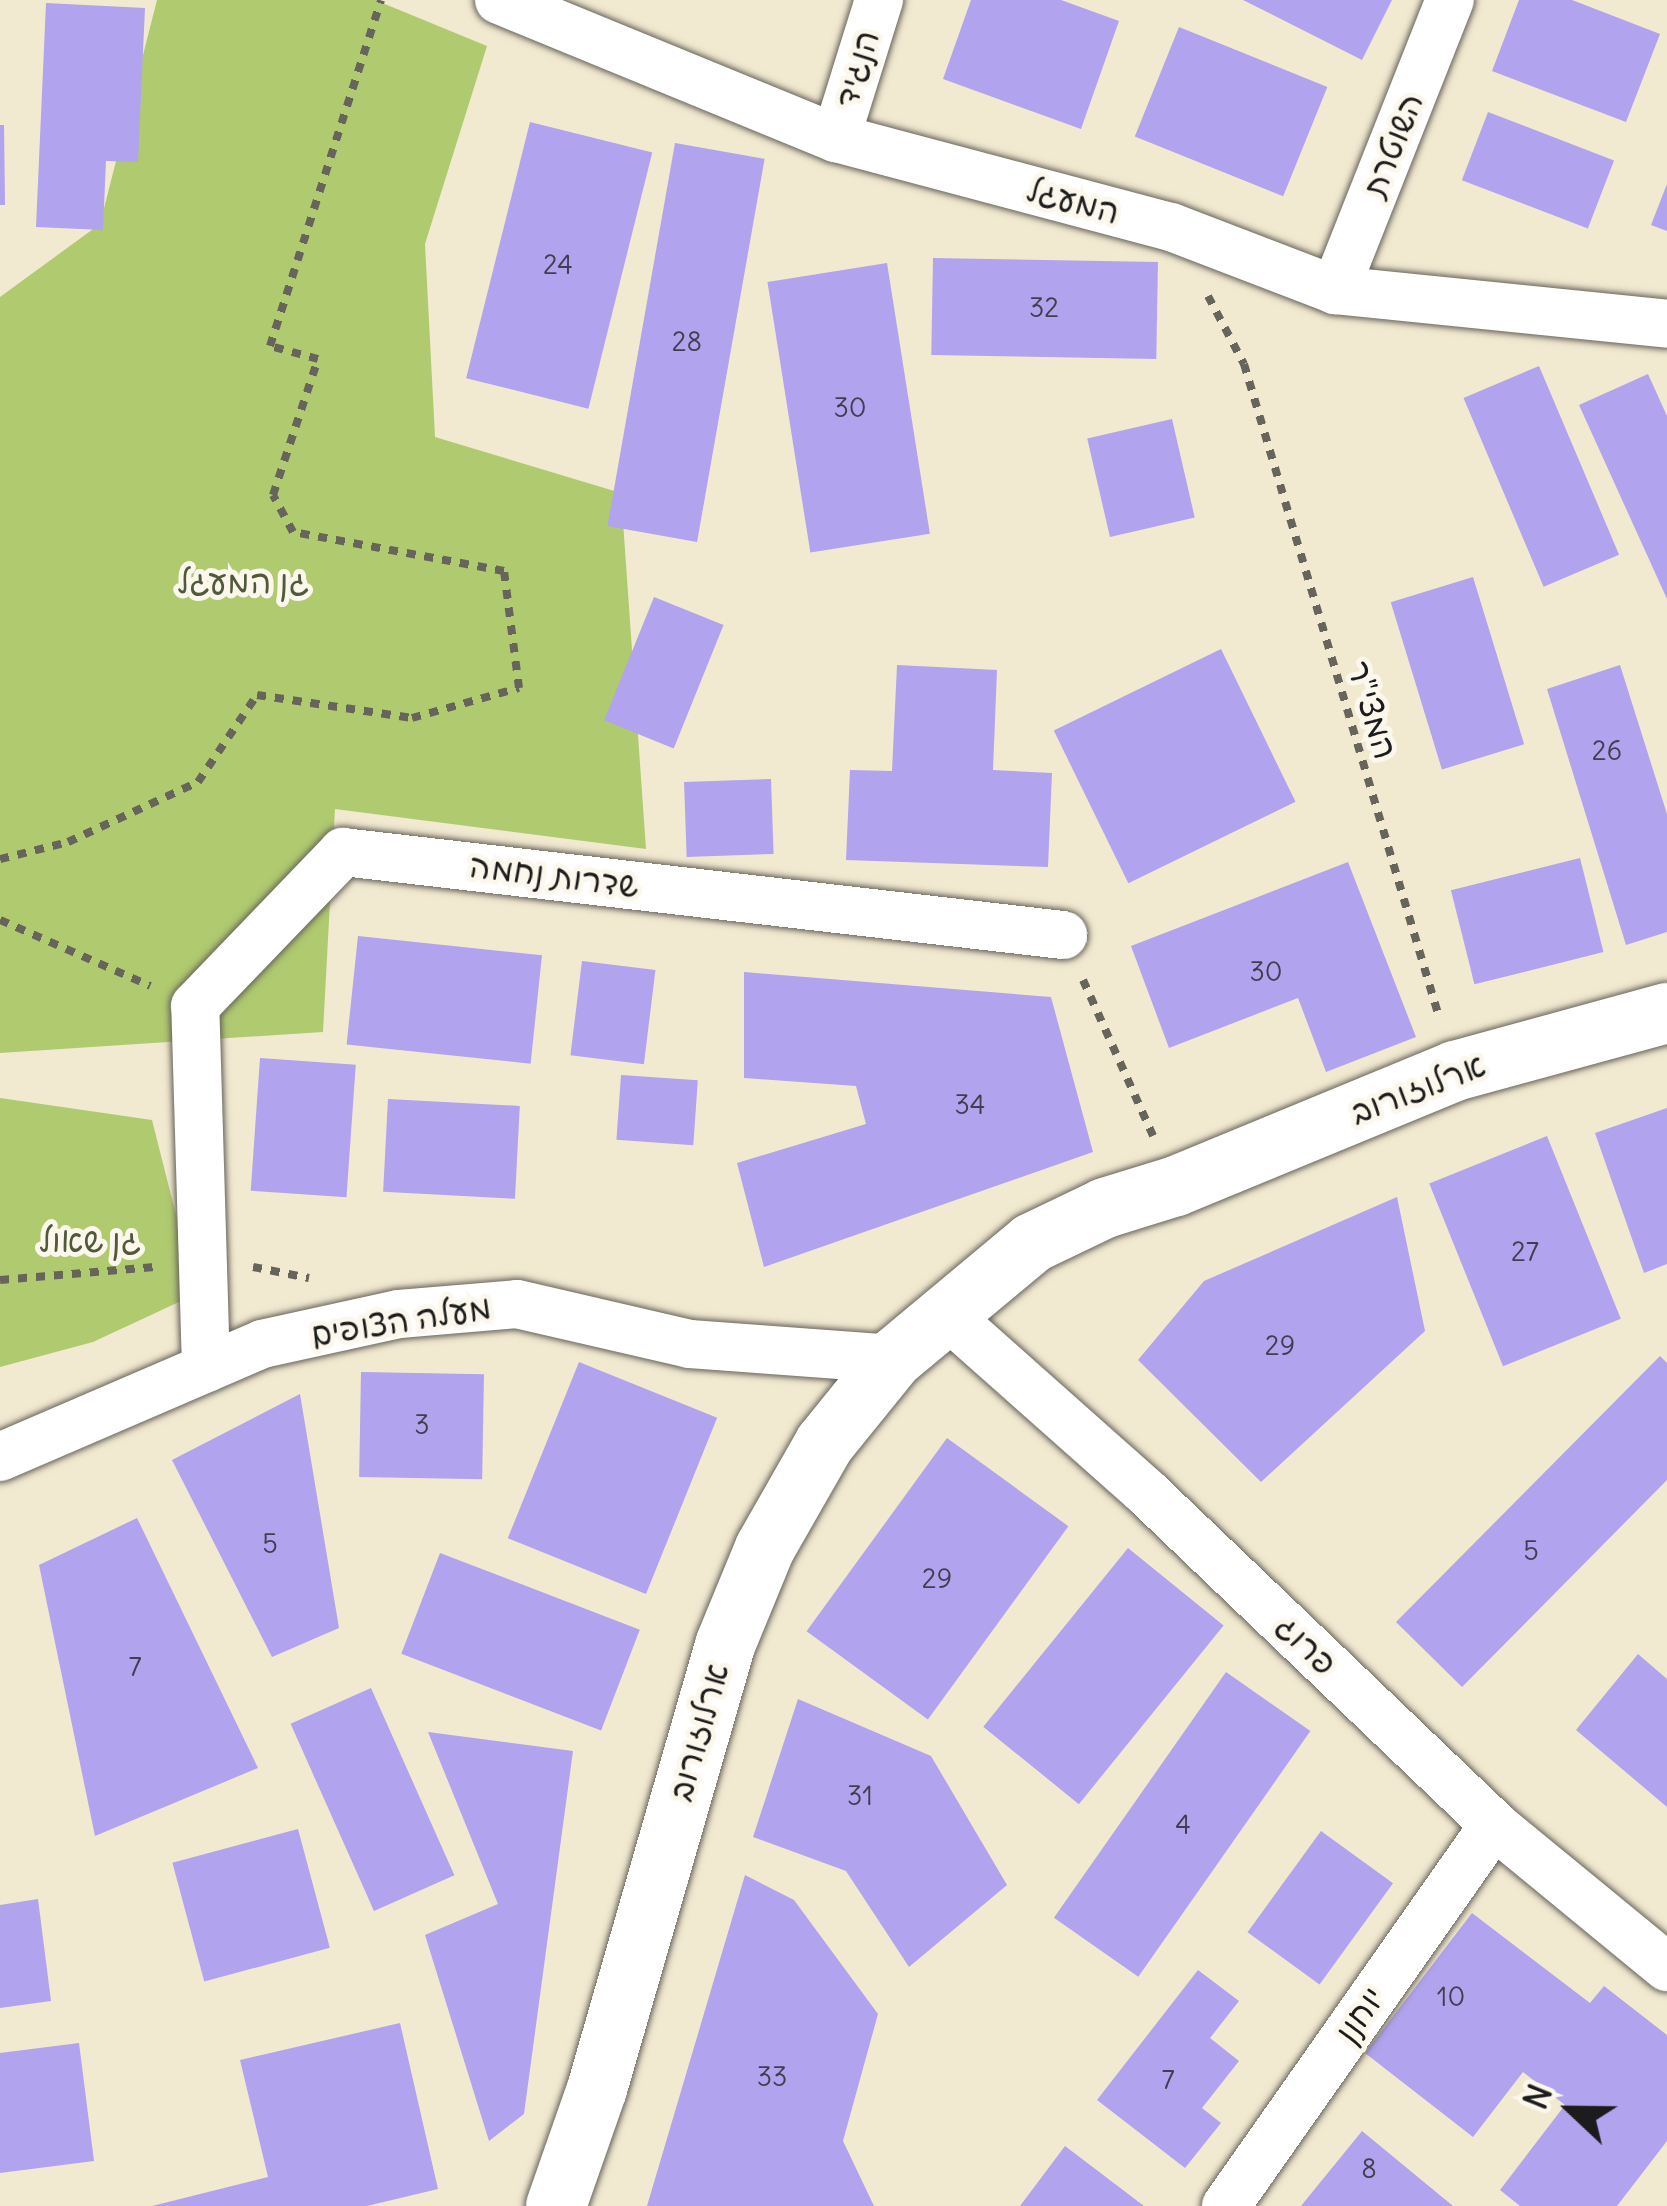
<!DOCTYPE html>
<html>
<head>
<meta charset="utf-8">
<style>
  body { margin:0 }
  #map { position:relative; width:1667px; height:2206px; overflow:hidden; background:#f2e9d1; font-family:Delius,"Playpen Sans Hebrew",sans-serif }
  div>[style] { position:absolute }
  .green>* { inset:0; background:#b0ca70 }
  .building>* { inset:0; background:#b1a3ee; transform-origin:0 0 }
  .path>* { height:8px; margin-top:-4px; transform-origin:0; background:repeating-linear-gradient(90deg,#67645b 0 9px,transparent 0 18px) }
  .roads { filter:drop-shadow(0 0 3px #67645b) drop-shadow(0 0 3px #67645b) }
  .minor>* { height:48px; margin:-24px; padding:0 24px; transform-origin:24px; border-radius:24px; background:#fff }
  .tertiary>* { height:60px; margin:-30px; padding:0 30px; transform-origin:30px; border-radius:30px; background:#fff }
  span { translate:-50% -50%; white-space:nowrap; text-align:center; line-height:1.15; -webkit-text-stroke:10px #fbf7ec; paint-order:stroke }
  .number-label { font-size:27px; color:#413e50 }
  .number-label span { -webkit-text-stroke-width:0 }
  .street-label { font-size:33px; color:#1c1c1c }
  .park-label { font-size:33px; color:#505939 }
  .north { position:absolute; left:1511px; top:2050px; width:120px; height:120px; -webkit-text-stroke:9px #fbf7ec; paint-order:stroke; rotate:292deg; font-size:33px; font-weight:700; line-height:48px; text-align:center; color:#1c1c1c }
  .north::after { content:''; display:block; margin:auto; width:42px; height:54px; background:#1c1c1c; clip-path:polygon(50% 0,100% 100%,50% 72%,0 100%) }
</style>
</head>
<body>
<div id="map">
  <div class="green">
    <i style="clip-path:polygon(157px 0,375px 0,487px 46px,425px 244px,435px 437px,621px 493px,646px 849px,335px 809px,323px 1032px,0 1053px,0 297px,100px 224px)"></i>
    <i style="clip-path:polygon(0 1098px,152px 1120px,196px 1294px,93px 1342px,0 1367px)"></i>
  </div>
  <div class="building">
    <i style="clip-path:polygon(971px 0,1061px 0,1119px 21px,1081px 129px,943px 79px)"></i>
    <i style="clip-path:polygon(1243px 0,1392px 0,1362px 60px)"></i>
    <i style="clip-path:polygon(1519px 0,1572px 0,1660px 34px,1626px 122px,1492px 71px)"></i>
    <i style="clip-path:polygon(46px 3px,145px 8px,138px 162px,106px 161px,103px 230px,36px 227px)"></i>
    <i style="left:1179px;top:27px;width:160px;height:118px;rotate:22deg"></i>
    <i style="left:1488px;top:112px;width:135px;height:73px;rotate:21deg"></i>
    <i style="left:530px;top:122px;width:126px;height:264px;rotate:14deg"></i>
    <i style="clip-path:polygon(0 125px,4px 125px,5px 205px,0 205px)"></i>
    <i style="left:675px;top:143px;width:91px;height:389px;rotate:10deg"></i>
    <i style="clip-path:polygon(1667px 184px,1667px 231px,1651px 225px)"></i>
    <i style="left:933px;top:258px;width:225px;height:97px;rotate:1deg"></i>
    <i style="left:887px;top:263px;width:274px;height:121px;rotate:81deg"></i>
    <i style="left:1539px;top:366px;width:205px;height:82px;rotate:67deg"></i>
    <i style="clip-path:polygon(1648px 374px,1667px 416px,1667px 599px,1579px 405px)"></i>
    <i style="left:1172px;top:419px;width:101px;height:87px;rotate:77deg"></i>
    <i style="left:1473px;top:577px;width:175px;height:86px;rotate:73deg"></i>
    <i style="left:654px;top:597px;width:75px;height:133px;rotate:22deg"></i>
    <i style="left:1221px;top:649px;width:170px;height:186px;rotate:64deg"></i>
    <i style="clip-path:polygon(897px 665px,997px 670px,993px 770px,1052px 773px,1048px 867px,846px 860px,850px 770px,892px 771px)"></i>
    <i style="clip-path:polygon(1620px 665px,1667px 814px,1667px 932px,1626px 945px,1547px 689px)"></i>
    <i style="left:771px;top:779px;width:75px;height:87px;rotate:88deg"></i>
    <i style="left:1580px;top:858px;width:97px;height:133px;rotate:76deg"></i>
    <i style="clip-path:polygon(1348px 862px,1416px 1037px,1326px 1072px,1298px 998px,1169px 1048px,1131px 946px)"></i>
    <i style="left:358px;top:936px;width:185px;height:109px;rotate:6deg"></i>
    <i style="left:582px;top:961px;width:74px;height:95px;rotate:7deg"></i>
    <i style="clip-path:polygon(744px 972px,1051px 997px,1093px 1152px,764px 1267px,737px 1163px,866px 1124px,856px 1086px,744px 1078px)"></i>
    <i style="left:260px;top:1058px;width:96px;height:133px;rotate:4deg"></i>
    <i style="left:621px;top:1075px;width:77px;height:65px;rotate:4deg"></i>
    <i style="left:388px;top:1099px;width:132px;height:93px;rotate:3deg"></i>
    <i style="clip-path:polygon(1667px 1108px,1667px 1264px,1644px 1273px,1595px 1133px)"></i>
    <i style="left:1547px;top:1136px;width:197px;height:127px;rotate:68deg"></i>
    <i style="clip-path:polygon(1397px 1197px,1425px 1331px,1261px 1482px,1138px 1360px,1204px 1281px)"></i>
    <i style="clip-path:polygon(1660px 1356px,1667px 1363px,1667px 1480px,1462px 1687px,1396px 1622px)"></i>
    <i style="left:579px;top:1362px;width:149px;height:190px;rotate:22deg"></i>
    <i style="left:361px;top:1372px;width:123px;height:105px;rotate:1deg"></i>
    <i style="clip-path:polygon(300px 1394px,339px 1628px,272px 1657px,172px 1460px)"></i>
    <i style="left:947px;top:1438px;width:150px;height:239px;rotate:36deg"></i>
    <i style="clip-path:polygon(137px 1518px,258px 1768px,95px 1836px,39px 1565px)"></i>
    <i style="left:1128px;top:1548px;width:123px;height:230px;rotate:39deg"></i>
    <i style="left:440px;top:1553px;width:214px;height:108px;rotate:21deg"></i>
    <i style="clip-path:polygon(1638px 1654px,1667px 1679px,1667px 1807px,1576px 1730px)"></i>
    <i style="left:1226px;top:1672px;width:103px;height:300px;rotate:35deg"></i>
    <i style="left:371px;top:1688px;width:205px;height:88px;rotate:66deg"></i>
    <i style="clip-path:polygon(798px 1699px,931px 1756px,1007px 1885px,909px 1967px,846px 1871px,753px 1837px)"></i>
    <i style="clip-path:polygon(428px 1732px,573px 1751px,524px 2114px,489px 2141px,425px 1935px,498px 1904px)"></i>
    <i style="left:298px;top:1829px;width:123px;height:130px;rotate:75deg"></i>
    <i style="left:1321px;top:1831px;width:89px;height:125px;rotate:36deg"></i>
    <i style="clip-path:polygon(745px 1875px,794px 1900px,878px 2014px,843px 2141px,874px 2206px,647px 2206px)"></i>
    <i style="clip-path:polygon(38px 1899px,51px 2001px,0 2008px,0 1905px)"></i>
    <i style="clip-path:polygon(1472px 1913px,1590px 2003px,1604px 1986px,1667px 2035px,1667px 2141px,1617px 2206px,1520px 2206px,1500px 2190px,1565px 2105px,1523px 2072px,1473px 2137px,1365px 2053px)"></i>
    <i style="clip-path:polygon(1198px 1970px,1239px 2001px,1210px 2038px,1239px 2061px,1202px 2108px,1221px 2123px,1185px 2168px,1097px 2100px)"></i>
    <i style="clip-path:polygon(400px 2023px,438px 2189px,367px 2206px,152px 2206px,268px 2177px,240px 2060px)"></i>
    <i style="clip-path:polygon(79px 2043px,94px 2161px,0 2173px,0 2053px)"></i>
    <i style="clip-path:polygon(1362px 2131px,1453px 2206px,1301px 2206px)"></i>
    <i style="clip-path:polygon(1065px 2146px,1144px 2206px,1020px 2206px)"></i>
  </div>
  <div class="path">
    <i style="left:1208px;top:296px;width:77px;rotate:62.1deg"></i>
    <i style="left:1244px;top:364px;width:681px;rotate:73.37deg"></i>
    <i style="left:0;top:859px;width:70px;rotate:-14deg"></i>
    <i style="left:68px;top:842px;width:143px;rotate:-24.8deg"></i>
    <i style="left:198px;top:782px;width:105px;rotate:-55.9deg"></i>
    <i style="left:257px;top:695px;width:157px;rotate:8.4deg"></i>
    <i style="left:412px;top:718px;width:111px;rotate:-15.7deg"></i>
    <i style="left:519px;top:688px;width:118px;rotate:-97.3deg"></i>
    <i style="left:504px;top:571px;width:215px;rotate:-169.5deg"></i>
    <i style="left:293px;top:532px;width:42px;rotate:-118.4deg"></i>
    <i style="left:273px;top:495px;width:143px;rotate:-71.7deg"></i>
    <i style="left:318px;top:359px;width:50px;rotate:-164.8deg"></i>
    <i style="left:270px;top:346px;width:363px;rotate:-72.2deg"></i>
    <i style="left:0;top:920px;width:164px;rotate:23.7deg"></i>
    <i style="left:1083px;top:980px;width:171px;rotate:65.8deg"></i>
    <i style="left:253px;top:1267px;width:57px;rotate:11.1deg"></i>
    <i style="left:0;top:1280px;width:155px;rotate:-4.8deg"></i>
  </div>
  <div class="roads">
    <div class="minor">
      <i style="left:499px;top:0;width:364px;rotate:22.3deg"></i>
      <i style="left:836px;top:138px;width:347px;rotate:14.9deg"></i>
      <i style="left:1171px;top:227px;width:176px;rotate:21deg"></i>
      <i style="left:1335px;top:290px;width:334px;rotate:5.8deg"></i>
      <i style="left:836px;top:138px;width:145px;rotate:-72.7deg"></i>
      <i style="left:1335px;top:290px;width:312px;rotate:-68.4deg"></i>
      <i style="left:949px;top:1317px;width:262px;rotate:41.6deg"></i>
      <i style="left:1145px;top:1491px;width:483px;rotate:43.7deg"></i>
      <i style="left:1494px;top:1825px;width:224px;rotate:39.4deg"></i>
      <i style="left:206px;top:1368px;width:362px;rotate:-91.7deg"></i>
      <i style="left:195px;top:1006px;width:214px;rotate:-46.1deg"></i>
      <i style="left:343px;top:852px;width:725px;rotate:6.58deg"></i>
      <i style="left:0;top:1457px;width:285px;rotate:-23.3deg"></i>
      <i style="left:262px;top:1344px;width:140px;rotate:-12.4deg"></i>
      <i style="left:399px;top:1314px;width:118px;rotate:-4.8deg"></i>
      <i style="left:517px;top:1304px;width:178px;rotate:13deg"></i>
      <i style="left:690px;top:1344px;width:204px;rotate:4.2deg"></i>
      <i style="left:1226px;top:2206px;width:466px;rotate:-54.9deg"></i>
    </div>
    <div class="tertiary">
      <i style="left:556px;top:2206px;width:124px;rotate:-70.7deg"></i>
      <i style="left:597px;top:2089px;width:462px;rotate:-73.9deg"></i>
      <i style="left:725px;top:1645px;width:105px;rotate:-67.6deg"></i>
      <i style="left:765px;top:1548px;width:121px;rotate:-60.3deg"></i>
      <i style="left:825px;top:1443px;width:108px;rotate:-51deg"></i>
      <i style="left:893px;top:1359px;width:181px;rotate:-39.8deg"></i>
      <i style="left:1032px;top:1243px;width:81px;rotate:-25.6deg"></i>
      <i style="left:1105px;top:1208px;width:74px;rotate:-17.2deg"></i>
      <i style="left:1176px;top:1186px;width:302px;rotate:-22.4deg"></i>
      <i style="left:1455px;top:1071px;width:220px;rotate:-15.3deg"></i>
    </div>
  </div>
  <div class="number-label">
    <span style="left:558px;top:265px">24</span>
    <span style="left:1044px;top:308px">32</span>
    <span style="left:687px;top:342px">28</span>
    <span style="left:850px;top:408px">30</span>
    <span style="left:1607px;top:751px">26</span>
    <span style="left:1266px;top:972px">30</span>
    <span style="left:970px;top:1105px">34</span>
    <span style="left:1525px;top:1252px">27</span>
    <span style="left:1280px;top:1346px">29</span>
    <span style="left:422px;top:1425px">3</span>
    <span style="left:270px;top:1544px">5</span>
    <span style="left:1531px;top:1551px">5</span>
    <span style="left:937px;top:1579px">29</span>
    <span style="left:135px;top:1667px">7</span>
    <span style="left:860px;top:1796px">31</span>
    <span style="left:1183px;top:1825px">4</span>
    <span style="left:1451px;top:1997px">10</span>
    <span style="left:772px;top:2077px">33</span>
    <span style="left:1168px;top:2080px">7</span>
    <span style="left:1369px;top:2169px">8</span>
  </div>
  <div class="street-label">
    <span style="left:857px;top:69px;rotate:-73deg">הנגיד</span>
    <span style="left:1393px;top:145px;rotate:-68deg">השוטרת</span>
    <span style="left:1073px;top:201px;rotate:15deg">המעגל</span>
    <span style="left:1372px;top:710px;rotate:73deg">המצי"ר</span>
    <span style="left:554px;top:876px;rotate:7deg">שדרות נחמה</span>
    <span style="left:1418px;top:1089px;rotate:-21deg">ארלוזורוב</span>
    <span style="left:401px;top:1321px;rotate:-9deg">מעלה הצופים</span>
    <span style="left:1306px;top:1645px;rotate:44deg">פרוג</span>
    <span style="left:699px;top:1732px;rotate:-74deg">ארלוזורוב</span>
    <span style="left:1360px;top:2015px;rotate:-55deg">יוחנן</span>
  </div>
  <div class="park-label">
    <span style="left:243px;top:582px">גן המעגל</span>
    <span style="left:90px;top:1241px">גן שאול</span>
  </div>
  <div class="north">N</div>
</div>
</body>
</html>
